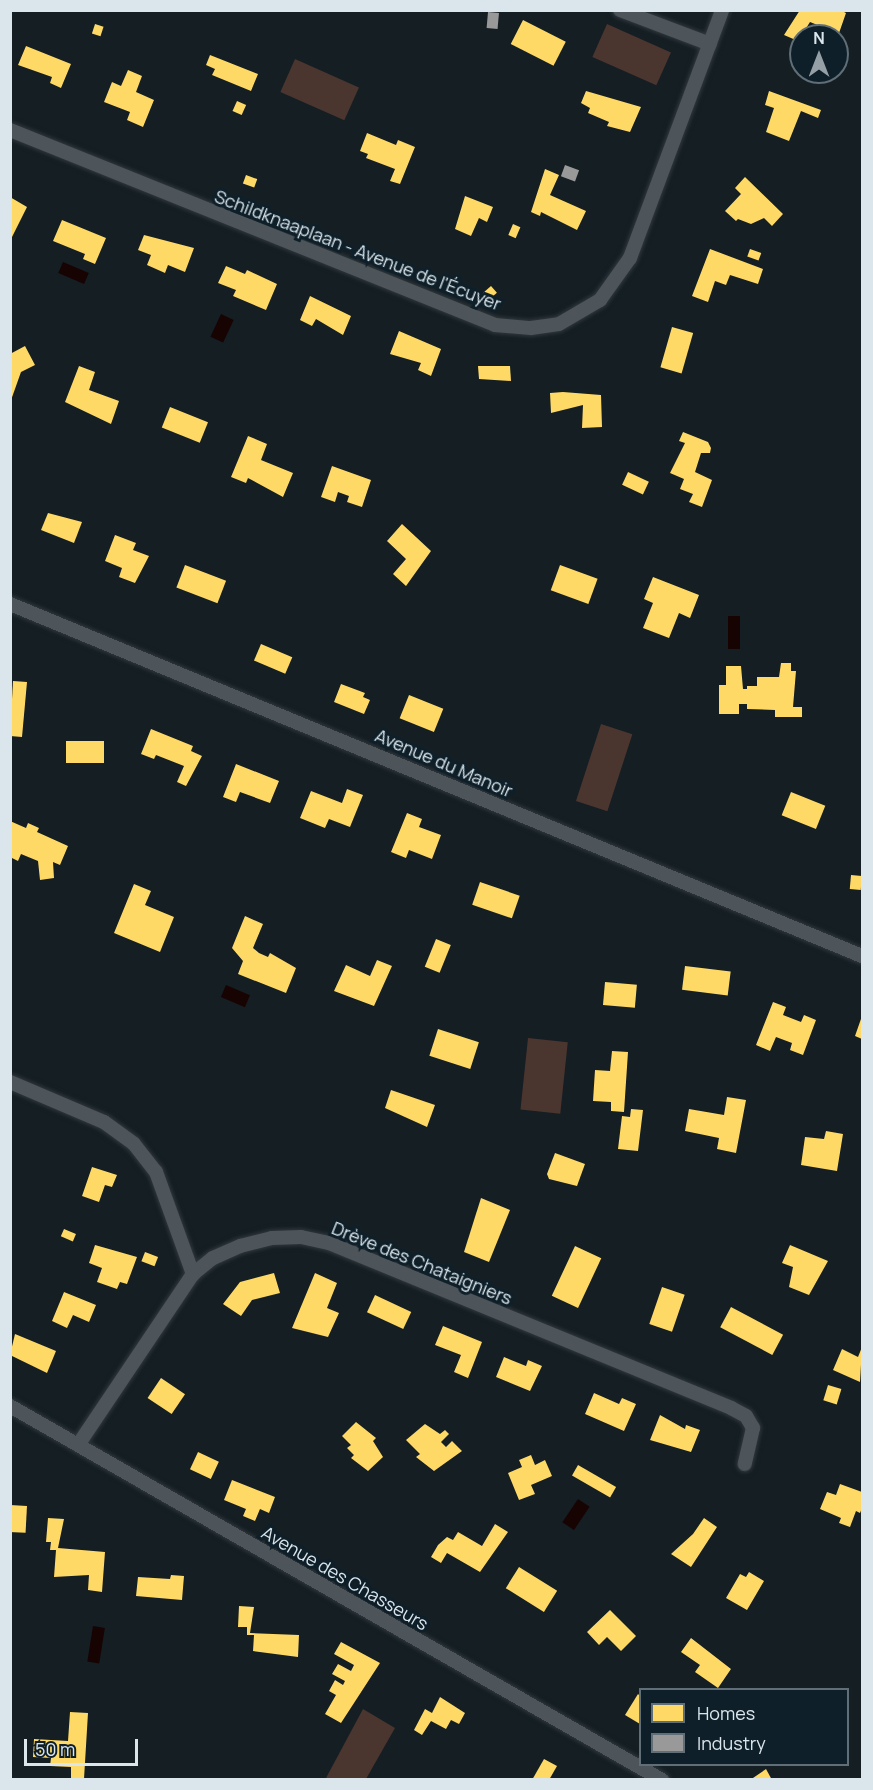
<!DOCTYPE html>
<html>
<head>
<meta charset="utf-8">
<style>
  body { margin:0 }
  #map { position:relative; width:873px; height:1790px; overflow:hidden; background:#141e23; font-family:Manrope,sans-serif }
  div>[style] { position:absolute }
  .green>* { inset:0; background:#4b352f; transform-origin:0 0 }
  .water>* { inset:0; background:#180303; transform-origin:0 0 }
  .homes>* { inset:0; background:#ffd966; transform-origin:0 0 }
  .industry>* { inset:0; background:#999; transform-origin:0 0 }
  .roads { filter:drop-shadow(0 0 2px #31383d) drop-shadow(0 0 2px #31383d) }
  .street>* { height:14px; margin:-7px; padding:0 7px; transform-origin:7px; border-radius:7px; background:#4e555a }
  span { translate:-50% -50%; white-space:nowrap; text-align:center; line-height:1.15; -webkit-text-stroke:6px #0e1f29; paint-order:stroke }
  .street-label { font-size:18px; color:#dae5ec }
  .frame { position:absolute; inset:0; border:12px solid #dae5ec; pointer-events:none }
  .legend { position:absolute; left:639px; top:1688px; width:210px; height:78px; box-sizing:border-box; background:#0e1f29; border:2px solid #606e77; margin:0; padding:8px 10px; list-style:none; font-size:18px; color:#dae5ec }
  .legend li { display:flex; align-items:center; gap:12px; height:30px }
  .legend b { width:30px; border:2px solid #606e77 }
  .north { position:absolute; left:789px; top:24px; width:60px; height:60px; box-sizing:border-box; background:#0e1f29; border:2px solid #606e77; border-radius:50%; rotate:0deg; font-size:16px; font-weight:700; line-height:24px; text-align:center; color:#dae5ec }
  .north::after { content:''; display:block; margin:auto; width:21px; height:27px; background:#959fa6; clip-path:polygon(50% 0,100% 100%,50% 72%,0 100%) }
  .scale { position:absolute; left:24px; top:1739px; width:114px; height:27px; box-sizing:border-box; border:3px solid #dae5ec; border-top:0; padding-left:8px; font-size:18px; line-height:21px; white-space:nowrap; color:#dae5ec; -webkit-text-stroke:4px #0e1f29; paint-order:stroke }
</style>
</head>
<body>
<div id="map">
  <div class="green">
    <i style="left:607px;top:24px;width:70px;height:36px;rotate:24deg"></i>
    <i style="left:295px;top:59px;width:70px;height:36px;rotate:24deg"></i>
    <i style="left:601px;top:724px;width:33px;height:81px;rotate:18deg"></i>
    <i style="left:528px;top:1038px;width:40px;height:72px;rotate:6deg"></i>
    <i style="clip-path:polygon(363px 1709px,395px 1728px,366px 1779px,329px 1779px,326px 1778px)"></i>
  </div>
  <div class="water">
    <i style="left:63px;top:262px;width:28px;height:12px;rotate:23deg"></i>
    <i style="left:221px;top:314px;width:14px;height:25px;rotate:25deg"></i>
    <i style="left:728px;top:616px;width:12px;height:33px"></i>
    <i style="left:226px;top:985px;width:26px;height:13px;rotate:23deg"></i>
    <i style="left:578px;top:1499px;width:14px;height:28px;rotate:34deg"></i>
    <i style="left:93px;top:1626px;width:12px;height:36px;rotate:9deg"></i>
  </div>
  <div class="homes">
    <i style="clip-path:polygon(800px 10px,840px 10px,846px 13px,838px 36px,823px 36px,825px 28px,810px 22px,798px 41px,784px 35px)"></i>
    <i style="left:523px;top:20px;width:48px;height:27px;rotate:27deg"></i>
    <i style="left:95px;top:24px;width:9px;height:10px;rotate:18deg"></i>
    <i style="clip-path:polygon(26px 46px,71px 64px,61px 88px,50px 83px,52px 77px,18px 65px)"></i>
    <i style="clip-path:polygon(210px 55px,258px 74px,251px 91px,212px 75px,215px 69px,206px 65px)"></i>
    <i style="clip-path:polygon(128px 70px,142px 76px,136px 92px,154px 100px,143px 127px,127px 120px,130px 112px,104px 102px,112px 82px,121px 86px)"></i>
    <i style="clip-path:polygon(586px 91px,641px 107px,630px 132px,607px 126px,609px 122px,588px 113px,590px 108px,581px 103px)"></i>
    <i style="clip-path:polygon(769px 91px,821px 110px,818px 118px,801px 111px,789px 141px,766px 132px,774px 108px,765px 105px)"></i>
    <i style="left:237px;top:101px;width:10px;height:11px;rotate:24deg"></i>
    <i style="clip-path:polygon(367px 133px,396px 145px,398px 140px,415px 147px,400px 184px,390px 181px,395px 169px,366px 158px,368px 154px,360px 151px)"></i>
    <i style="clip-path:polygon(545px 169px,559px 175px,550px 195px,586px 211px,577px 230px,541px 212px,540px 216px,531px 212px)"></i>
    <i style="left:246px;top:175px;width:12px;height:9px;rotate:20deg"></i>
    <i style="clip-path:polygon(745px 177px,783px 214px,772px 226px,764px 218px,751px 224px,738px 219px,736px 221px,725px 211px,741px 194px,735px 188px)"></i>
    <i style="clip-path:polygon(465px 196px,493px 207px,487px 222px,479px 218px,471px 236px,455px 229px)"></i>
    <i style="clip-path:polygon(10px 197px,27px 207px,11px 239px,10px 239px)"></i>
    <i style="clip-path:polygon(62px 220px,106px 238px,95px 264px,83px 259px,85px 254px,53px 241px)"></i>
    <i style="left:513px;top:224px;width:8px;height:12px;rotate:23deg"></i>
    <i style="clip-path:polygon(144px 235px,194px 248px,185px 272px,168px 265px,165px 273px,147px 265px,151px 255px,138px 250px)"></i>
    <i style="clip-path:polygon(710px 249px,763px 269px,758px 284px,730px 275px,726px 285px,715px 281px,708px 302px,692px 296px)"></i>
    <i style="left:750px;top:249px;width:12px;height:8px;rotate:20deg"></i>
    <i style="clip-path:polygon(226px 266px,245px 274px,247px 270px,277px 284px,266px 310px,233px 296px,236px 290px,218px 283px)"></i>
    <i style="left:491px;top:286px;width:9px;height:11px;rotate:49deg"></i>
    <i style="clip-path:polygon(310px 296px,351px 316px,343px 335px,316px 319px,312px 326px,300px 320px)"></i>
    <i style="left:672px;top:327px;width:22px;height:42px;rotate:16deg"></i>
    <i style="clip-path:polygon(399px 331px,441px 349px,431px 376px,418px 370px,421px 363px,390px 354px)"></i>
    <i style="clip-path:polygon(25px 346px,35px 365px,21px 372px,10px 403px,10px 354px)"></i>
    <i style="clip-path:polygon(79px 366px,95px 372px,89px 390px,119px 401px,111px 424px,65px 402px)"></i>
    <i style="clip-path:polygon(478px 366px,510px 366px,511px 381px,479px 379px)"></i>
    <i style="clip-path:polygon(563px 392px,601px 395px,602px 427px,582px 428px,583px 405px,551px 413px,550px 393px)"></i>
    <i style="left:170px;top:407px;width:41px;height:22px;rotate:22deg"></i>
    <i style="clip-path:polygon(683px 432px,708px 442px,711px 448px,710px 453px,701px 453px,695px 472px,712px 480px,702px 507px,689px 502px,693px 494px,680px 489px,684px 479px,670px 473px,685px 443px,679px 441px)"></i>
    <i style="clip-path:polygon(248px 436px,267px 444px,261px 460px,293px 473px,283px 497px,248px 478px,246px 483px,231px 477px)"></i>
    <i style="clip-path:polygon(332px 466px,371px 480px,362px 507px,347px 502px,349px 496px,338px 492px,335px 502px,321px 497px)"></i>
    <i style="left:628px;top:472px;width:23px;height:14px;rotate:25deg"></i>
    <i style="clip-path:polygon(48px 513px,82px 522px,74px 543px,41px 530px)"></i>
    <i style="clip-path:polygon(402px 524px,431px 551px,406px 586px,393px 574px,406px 559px,387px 541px)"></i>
    <i style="clip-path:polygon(115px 535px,136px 543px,133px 550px,149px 556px,135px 583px,119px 577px,122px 568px,105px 561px)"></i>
    <i style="left:185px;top:565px;width:44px;height:24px;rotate:21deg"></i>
    <i style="left:560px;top:565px;width:40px;height:27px;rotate:20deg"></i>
    <i style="clip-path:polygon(653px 577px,699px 595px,690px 618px,679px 613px,669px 638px,643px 628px,653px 603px,644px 599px)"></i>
    <i style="left:261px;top:644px;width:34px;height:18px;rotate:23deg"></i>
    <i style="clip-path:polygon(781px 663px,791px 663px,791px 671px,796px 671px,793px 707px,802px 707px,802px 717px,775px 717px,775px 710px,747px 709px,747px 704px,739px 704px,739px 714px,719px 714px,719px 685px,726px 685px,726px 666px,741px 666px,743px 689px,747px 689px,747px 686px,757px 686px,757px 677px,779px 677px)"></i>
    <i style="clip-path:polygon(13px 681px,27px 682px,22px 737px,10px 736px)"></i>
    <i style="clip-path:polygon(341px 684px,365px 693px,363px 697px,370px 700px,364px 714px,334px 702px)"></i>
    <i style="left:409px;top:695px;width:37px;height:25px;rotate:22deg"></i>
    <i style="clip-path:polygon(151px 729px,193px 746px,191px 751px,202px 756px,186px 786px,177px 782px,184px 766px,156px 755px,154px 759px,141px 754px)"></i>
    <i style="left:66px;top:741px;width:38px;height:22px"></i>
    <i style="clip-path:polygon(236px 764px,279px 781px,270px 803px,240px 792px,236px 802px,223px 797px)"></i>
    <i style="clip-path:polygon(347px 789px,363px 795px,350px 827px,329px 819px,325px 828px,300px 818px,311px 791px,342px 803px)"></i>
    <i style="left:791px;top:792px;width:37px;height:25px;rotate:22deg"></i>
    <i style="clip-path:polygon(407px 813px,422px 819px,419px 827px,441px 835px,432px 859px,409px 850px,406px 858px,391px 852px)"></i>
    <i style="clip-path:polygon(10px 821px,26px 828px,28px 823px,39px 828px,37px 832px,68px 846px,60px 865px,53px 862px,54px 878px,40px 880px,38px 861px,21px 854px,18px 861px,10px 857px)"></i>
    <i style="left:851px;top:875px;width:11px;height:14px;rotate:5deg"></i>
    <i style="left:480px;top:882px;width:42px;height:24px;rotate:19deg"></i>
    <i style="clip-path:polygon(134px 884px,151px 891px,145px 905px,174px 917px,160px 952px,114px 933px)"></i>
    <i style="clip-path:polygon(245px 916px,263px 924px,253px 948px,259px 953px,268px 957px,270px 953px,296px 968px,286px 993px,238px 974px,243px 961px,232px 948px)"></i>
    <i style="left:436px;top:939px;width:16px;height:30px;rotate:22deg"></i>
    <i style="clip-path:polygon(377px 960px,392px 966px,374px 1006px,334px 991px,346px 965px,370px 976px)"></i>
    <i style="left:685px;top:966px;width:46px;height:24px;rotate:7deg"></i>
    <i style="left:605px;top:982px;width:32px;height:23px;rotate:5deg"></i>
    <i style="clip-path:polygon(773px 1002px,786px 1007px,783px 1015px,801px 1022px,804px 1015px,816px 1020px,803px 1055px,790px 1050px,792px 1043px,776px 1037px,770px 1051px,756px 1045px)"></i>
    <i style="clip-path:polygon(862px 1016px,862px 1039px,855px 1036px)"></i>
    <i style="left:438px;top:1029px;width:43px;height:28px;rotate:18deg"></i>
    <i style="clip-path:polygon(612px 1051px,628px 1052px,624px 1112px,611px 1111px,611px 1102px,593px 1101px,595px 1070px,610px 1071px)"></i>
    <i style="clip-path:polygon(391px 1090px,435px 1105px,427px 1127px,385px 1108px)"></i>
    <i style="clip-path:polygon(727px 1097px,746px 1100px,736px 1153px,717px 1149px,719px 1138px,685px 1131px,689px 1109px,724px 1115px)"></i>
    <i style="clip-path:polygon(631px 1109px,643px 1110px,638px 1151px,618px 1149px,622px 1116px,630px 1117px)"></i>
    <i style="clip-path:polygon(826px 1131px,843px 1134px,837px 1171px,801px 1165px,805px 1137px,824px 1139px)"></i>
    <i style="clip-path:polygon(555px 1153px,585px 1164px,577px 1186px,549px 1179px,547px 1174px)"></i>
    <i style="clip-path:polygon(92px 1167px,117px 1175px,112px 1187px,105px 1185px,99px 1202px,82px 1196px)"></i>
    <i style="clip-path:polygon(481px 1198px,510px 1210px,489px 1262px,464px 1252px)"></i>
    <i style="left:64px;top:1229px;width:13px;height:8px;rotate:23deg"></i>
    <i style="clip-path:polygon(95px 1245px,137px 1257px,127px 1284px,120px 1282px,117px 1289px,97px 1282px,102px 1268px,89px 1263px)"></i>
    <i style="clip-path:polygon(790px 1245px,828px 1261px,809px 1295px,789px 1287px,793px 1267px,782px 1263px)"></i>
    <i style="left:575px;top:1246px;width:29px;height:55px;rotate:25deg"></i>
    <i style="left:145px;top:1252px;width:14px;height:10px;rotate:21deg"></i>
    <i style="clip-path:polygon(274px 1273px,280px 1293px,252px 1300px,241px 1316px,223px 1304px,240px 1282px)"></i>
    <i style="clip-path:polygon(315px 1273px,337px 1283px,327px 1308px,339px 1313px,328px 1337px,292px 1328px)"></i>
    <i style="left:662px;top:1287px;width:24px;height:39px;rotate:19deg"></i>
    <i style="clip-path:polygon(64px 1292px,96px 1305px,89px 1322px,73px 1315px,67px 1328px,52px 1321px)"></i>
    <i style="left:375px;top:1295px;width:40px;height:19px;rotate:25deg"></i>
    <i style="left:731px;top:1307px;width:59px;height:23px;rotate:28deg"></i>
    <i style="clip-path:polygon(443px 1326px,482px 1342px,468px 1378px,454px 1372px,461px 1355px,435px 1345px)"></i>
    <i style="clip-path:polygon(15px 1334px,56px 1351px,47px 1373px,10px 1355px)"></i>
    <i style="clip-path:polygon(862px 1347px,860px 1382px,833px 1370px,842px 1349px,858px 1357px)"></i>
    <i style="clip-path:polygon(504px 1357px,526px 1366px,528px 1360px,542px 1366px,530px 1391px,496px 1377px)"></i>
    <i style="left:161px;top:1378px;width:29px;height:24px;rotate:34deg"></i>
    <i style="left:828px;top:1385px;width:14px;height:16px;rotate:17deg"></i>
    <i style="clip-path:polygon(594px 1393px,619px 1404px,622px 1398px,636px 1404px,624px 1431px,585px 1414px)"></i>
    <i style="clip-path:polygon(660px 1415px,685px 1429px,686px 1425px,700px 1430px,691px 1452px,650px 1440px)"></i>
    <i style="clip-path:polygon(356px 1422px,376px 1438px,373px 1441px,383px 1457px,368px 1471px,351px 1458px,354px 1455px,347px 1448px,351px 1445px,342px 1436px)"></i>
    <i style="clip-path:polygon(425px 1424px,440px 1434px,445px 1430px,449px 1434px,441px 1442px,446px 1447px,452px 1441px,462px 1451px,434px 1471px,416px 1457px,420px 1454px,406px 1440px)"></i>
    <i style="left:198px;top:1452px;width:23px;height:19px;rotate:25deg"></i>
    <i style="clip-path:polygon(531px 1455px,535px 1465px,545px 1460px,552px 1476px,531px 1485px,535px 1494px,519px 1500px,508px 1473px,522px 1467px,519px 1460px)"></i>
    <i style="left:578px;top:1465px;width:44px;height:12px;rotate:30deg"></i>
    <i style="clip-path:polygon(232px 1480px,275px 1497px,269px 1513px,260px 1509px,255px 1521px,243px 1516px,246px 1509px,224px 1500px)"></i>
    <i style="clip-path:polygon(840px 1484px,862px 1492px,862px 1508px,860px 1513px,856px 1511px,850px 1527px,839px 1523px,841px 1518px,820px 1509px,827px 1492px,836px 1495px)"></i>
    <i style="left:10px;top:1505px;width:17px;height:27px;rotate:3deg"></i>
    <i style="clip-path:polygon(48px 1518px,64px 1519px,58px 1548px,105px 1552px,102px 1592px,88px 1590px,89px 1575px,54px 1577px,56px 1550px,50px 1550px,51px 1542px,46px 1542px)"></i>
    <i style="clip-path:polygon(704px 1518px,717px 1527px,691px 1567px,671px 1554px,693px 1534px)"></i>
    <i style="clip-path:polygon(495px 1524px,508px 1532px,480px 1572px,447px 1553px,441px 1563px,431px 1557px,438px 1545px,447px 1537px,453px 1540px,458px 1532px,482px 1546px)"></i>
    <i style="left:519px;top:1567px;width:45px;height:25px;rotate:32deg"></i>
    <i style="clip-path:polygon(749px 1572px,764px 1581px,747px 1610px,726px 1598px,740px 1574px,746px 1577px)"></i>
    <i style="clip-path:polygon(171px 1575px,184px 1576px,182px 1600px,136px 1596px,138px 1577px,170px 1579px)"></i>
    <i style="clip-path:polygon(239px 1606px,254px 1607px,250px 1633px,299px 1635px,298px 1657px,253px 1651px,254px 1635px,247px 1635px,247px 1627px,238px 1627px)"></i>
    <i style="clip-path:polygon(610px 1610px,636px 1636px,621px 1651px,607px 1637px,599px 1645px,587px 1632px)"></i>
    <i style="clip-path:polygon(691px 1638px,731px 1669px,718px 1688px,695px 1672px,700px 1665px,681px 1652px)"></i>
    <i style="clip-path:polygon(341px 1642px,380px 1663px,341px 1723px,325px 1714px,336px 1695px,329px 1691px,335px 1680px,343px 1685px,345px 1681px,332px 1674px,338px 1664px,351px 1671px,354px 1665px,334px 1654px)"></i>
    <i style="clip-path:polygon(638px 1694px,640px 1696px,640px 1724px,625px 1715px)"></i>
    <i style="clip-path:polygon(440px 1697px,465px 1713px,459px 1724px,451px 1720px,446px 1729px,431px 1721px,422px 1735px,414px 1730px,425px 1709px,432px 1713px)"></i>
    <i style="clip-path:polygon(70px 1712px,88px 1713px,84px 1779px,71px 1778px,71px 1767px,50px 1766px,51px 1758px,33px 1757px,34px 1739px,68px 1741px)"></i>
    <i style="clip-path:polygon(544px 1759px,557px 1766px,549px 1780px,532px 1780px)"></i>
    <i style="clip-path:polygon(766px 1769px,772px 1780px,750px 1780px)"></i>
  </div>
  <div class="industry">
    <i style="left:488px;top:12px;width:11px;height:16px;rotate:5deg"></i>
    <i style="left:565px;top:165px;width:15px;height:12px;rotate:20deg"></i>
  </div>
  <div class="roads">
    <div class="street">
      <i style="left:620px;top:10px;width:96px;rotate:20.7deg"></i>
      <i style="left:10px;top:130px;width:523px;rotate:21.9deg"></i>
      <i style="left:495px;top:325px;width:36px;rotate:5deg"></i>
      <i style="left:531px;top:328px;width:28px;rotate:-8deg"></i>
      <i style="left:559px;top:324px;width:48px;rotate:-30.3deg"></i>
      <i style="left:600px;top:300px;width:52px;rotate:-54.5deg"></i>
      <i style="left:630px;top:258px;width:265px;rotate:-69.6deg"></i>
      <i style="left:10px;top:604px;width:922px;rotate:22.45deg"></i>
      <i style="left:10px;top:1082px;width:102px;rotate:23.1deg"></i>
      <i style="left:104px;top:1122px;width:37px;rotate:36deg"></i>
      <i style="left:134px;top:1144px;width:36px;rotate:52deg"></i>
      <i style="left:156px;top:1172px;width:109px;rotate:70.1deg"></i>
      <i style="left:10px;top:1406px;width:752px;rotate:29.84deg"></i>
      <i style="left:78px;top:1445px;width:206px;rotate:-56.1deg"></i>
      <i style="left:193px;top:1274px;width:26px;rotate:-39deg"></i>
      <i style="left:213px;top:1258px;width:30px;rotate:-24deg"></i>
      <i style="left:240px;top:1246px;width:33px;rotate:-14deg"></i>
      <i style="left:272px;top:1238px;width:29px;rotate:-2deg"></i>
      <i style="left:301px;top:1237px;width:29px;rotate:12deg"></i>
      <i style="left:329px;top:1243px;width:435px;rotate:22.3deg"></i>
      <i style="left:731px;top:1408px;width:17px;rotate:28deg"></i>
      <i style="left:746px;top:1416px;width:14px;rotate:60deg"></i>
      <i style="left:753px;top:1428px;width:37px;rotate:103deg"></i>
    </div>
  </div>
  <div class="street-label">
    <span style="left:358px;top:250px;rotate:21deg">Schildknaaplaan - Avenue de l'Écuyer</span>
    <span style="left:444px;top:763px;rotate:23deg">Avenue du Manoir</span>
    <span style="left:422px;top:1263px;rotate:22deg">Drève des Chataigniers</span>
    <span style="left:345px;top:1578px;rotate:30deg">Avenue des Chasseurs</span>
  </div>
  <div class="frame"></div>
  <ul class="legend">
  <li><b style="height:16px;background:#ffd966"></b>Homes</li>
  <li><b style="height:16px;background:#999"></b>Industry</li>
  </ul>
  <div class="north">N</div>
  <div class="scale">50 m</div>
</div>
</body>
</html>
